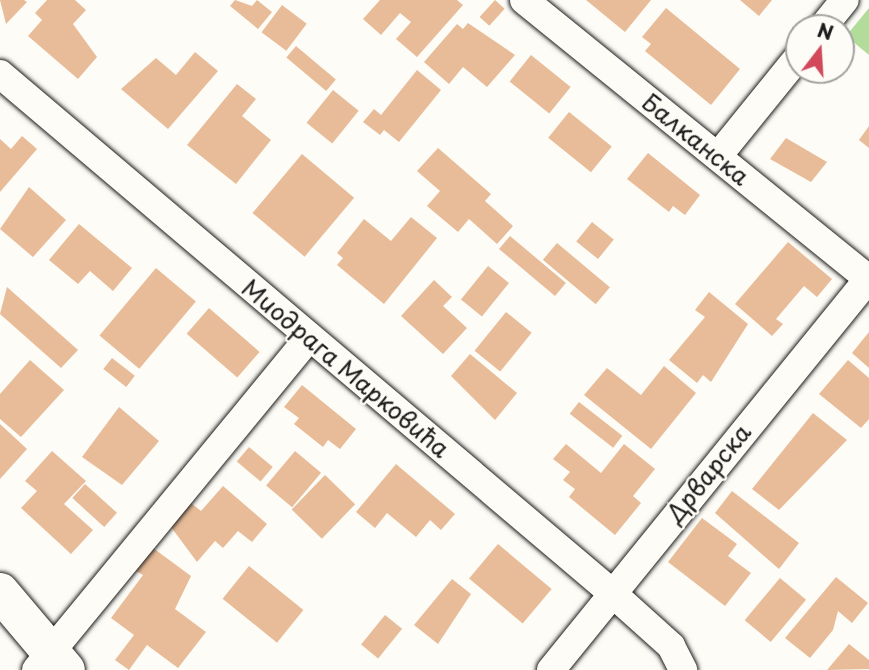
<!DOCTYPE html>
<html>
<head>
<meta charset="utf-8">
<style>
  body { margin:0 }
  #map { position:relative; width:869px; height:670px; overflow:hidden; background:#fdfcf7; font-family:"Playpen Sans",sans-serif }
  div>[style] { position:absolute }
  .green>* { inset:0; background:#b2dc99 }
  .building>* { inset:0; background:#e8bc98; transform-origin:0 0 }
  .roads { filter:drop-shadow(0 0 2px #1c1c1c) drop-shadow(0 0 2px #1c1c1c) }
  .street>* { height:28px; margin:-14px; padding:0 14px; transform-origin:14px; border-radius:14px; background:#fdfcf7 }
  .secondary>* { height:38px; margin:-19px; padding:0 19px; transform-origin:19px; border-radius:19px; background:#fdfcf7 }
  span { translate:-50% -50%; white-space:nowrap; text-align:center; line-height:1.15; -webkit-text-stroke:5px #fdfcf7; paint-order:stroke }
  .street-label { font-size:24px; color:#1c1c1c }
  .north { position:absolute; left:785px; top:14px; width:70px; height:70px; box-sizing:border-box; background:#fdfcf7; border:2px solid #a3a29f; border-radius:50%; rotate:17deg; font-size:19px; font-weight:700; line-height:28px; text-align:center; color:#1c1c1c }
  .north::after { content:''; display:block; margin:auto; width:24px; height:32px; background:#d1495b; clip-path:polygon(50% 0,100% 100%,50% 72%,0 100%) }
</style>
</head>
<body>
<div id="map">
  <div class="green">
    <i style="clip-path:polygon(869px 8px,869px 55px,846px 36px)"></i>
  </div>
  <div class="building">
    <i style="clip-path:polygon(0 0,24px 0,27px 2px,6px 24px)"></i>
    <i style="clip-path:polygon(47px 0,75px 0,86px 10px,73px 24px,97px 57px,78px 79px,28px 36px,42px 20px,35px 13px)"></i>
    <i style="clip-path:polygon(235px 0,252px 6px,257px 0,272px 12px,258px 29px,230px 6px)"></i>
    <i style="clip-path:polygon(380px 0,457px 0,463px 5px,417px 57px,396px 39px,411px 22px,400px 13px,381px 35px,363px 19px)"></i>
    <i style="left:495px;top:0;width:13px;height:23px;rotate:42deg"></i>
    <i style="clip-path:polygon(586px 0,651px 0,625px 32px)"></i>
    <i style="clip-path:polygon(740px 0,772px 0,759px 16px)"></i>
    <i style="left:282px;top:5px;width:31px;height:34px;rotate:37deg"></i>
    <i style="clip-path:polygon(666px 8px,740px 69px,711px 105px,645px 51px,651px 44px,642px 37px)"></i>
    <i style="clip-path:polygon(468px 23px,515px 55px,487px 87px,463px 67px,449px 84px,424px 62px,457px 24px,463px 29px)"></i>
    <i style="left:296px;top:46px;width:52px;height:15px;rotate:40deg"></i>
    <i style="clip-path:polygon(195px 52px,218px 71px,168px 129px,121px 89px,156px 58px,176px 75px)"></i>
    <i style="left:531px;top:55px;width:51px;height:34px;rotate:39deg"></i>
    <i style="clip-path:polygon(417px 70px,441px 90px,399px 142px,384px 130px,380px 135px,363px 122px,374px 109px,381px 115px)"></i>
    <i style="clip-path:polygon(237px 84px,256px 99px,242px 116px,271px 140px,236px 184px,187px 145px)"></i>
    <i style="left:333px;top:90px;width:33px;height:42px;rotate:39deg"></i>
    <i style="left:569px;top:112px;width:55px;height:33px;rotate:39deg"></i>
    <i style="clip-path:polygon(869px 126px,869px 148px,859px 140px)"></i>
    <i style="clip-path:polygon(22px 136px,37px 149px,0 192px,0 139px,11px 149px)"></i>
    <i style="clip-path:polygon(786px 138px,827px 162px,811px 182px,770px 159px)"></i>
    <i style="clip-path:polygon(438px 148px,491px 194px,485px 201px,513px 226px,497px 244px,469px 219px,458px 232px,427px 206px,440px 191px,417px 171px)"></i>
    <i style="clip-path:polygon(648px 153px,700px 195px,685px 215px,673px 206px,669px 212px,627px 179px)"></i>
    <i style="left:302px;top:154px;width:68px;height:77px;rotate:40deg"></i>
    <i style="clip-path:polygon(29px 187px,66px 220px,33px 257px,0 229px)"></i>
    <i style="clip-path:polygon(411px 217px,437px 238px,384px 304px,337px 265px,343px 258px,337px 253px,364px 219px,391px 241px)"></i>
    <i style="left:592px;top:222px;width:28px;height:25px;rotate:39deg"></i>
    <i style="clip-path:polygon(79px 224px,132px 268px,113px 291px,90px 271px,78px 284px,49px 260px)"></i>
    <i style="left:510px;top:236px;width:73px;height:17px;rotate:40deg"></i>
    <i style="clip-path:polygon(788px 242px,832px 279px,817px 297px,804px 286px,776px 319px,783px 324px,772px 336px,735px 304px)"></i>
    <i style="left:557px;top:243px;width:69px;height:22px;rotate:40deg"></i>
    <i style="left:488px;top:266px;width:27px;height:43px;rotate:39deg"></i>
    <i style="left:156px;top:268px;width:52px;height:88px;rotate:40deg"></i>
    <i style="clip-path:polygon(434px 280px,452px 297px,443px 306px,467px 328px,443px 354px,401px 316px)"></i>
    <i style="clip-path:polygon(7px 287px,78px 350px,61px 368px,0 314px)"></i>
    <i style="clip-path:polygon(709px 292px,748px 324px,711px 382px,703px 375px,697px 383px,669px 360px,705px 317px,695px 310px)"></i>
    <i style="left:209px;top:308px;width:67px;height:34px;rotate:41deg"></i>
    <i style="left:506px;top:312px;width:33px;height:50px;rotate:39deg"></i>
    <i style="clip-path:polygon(869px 332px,869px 368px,852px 353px)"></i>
    <i style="clip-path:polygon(470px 354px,517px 393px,495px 420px,451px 376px)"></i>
    <i style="left:112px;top:358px;width:29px;height:14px;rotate:38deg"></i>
    <i style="clip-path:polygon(30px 360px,64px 390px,21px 437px,0 419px,0 394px)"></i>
    <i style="clip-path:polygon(848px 360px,869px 378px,869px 419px,861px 428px,819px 394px)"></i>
    <i style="clip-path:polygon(664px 366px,696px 393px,651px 449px,584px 395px,607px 368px,641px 395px)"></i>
    <i style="clip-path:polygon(302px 385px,356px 429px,340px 449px,328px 440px,323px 447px,294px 424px,299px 418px,284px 407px)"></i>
    <i style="left:579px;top:402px;width:55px;height:15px;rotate:38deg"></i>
    <i style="clip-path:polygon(119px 407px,159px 441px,122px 485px,82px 457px)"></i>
    <i style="clip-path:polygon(813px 413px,847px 440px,779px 510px,752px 489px)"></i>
    <i style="clip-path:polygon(0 424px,27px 449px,0 479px)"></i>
    <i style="clip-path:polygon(566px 444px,601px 473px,624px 444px,655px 469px,633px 496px,641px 503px,615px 535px,569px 497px,575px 489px,563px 480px,570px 472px,553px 459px)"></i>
    <i style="left:249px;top:447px;width:31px;height:19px;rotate:40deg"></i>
    <i style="clip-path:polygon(52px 451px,86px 481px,64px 504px,93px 530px,71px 554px,21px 508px,37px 491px,25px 481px)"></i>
    <i style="left:295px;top:451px;width:34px;height:45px;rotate:40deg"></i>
    <i style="clip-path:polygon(396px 464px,455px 514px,441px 530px,430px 520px,416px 537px,387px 513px,375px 528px,356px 512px)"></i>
    <i style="left:325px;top:475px;width:42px;height:48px;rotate:44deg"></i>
    <i style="left:85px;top:484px;width:43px;height:19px;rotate:42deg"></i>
    <i style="clip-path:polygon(223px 486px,267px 524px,252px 542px,238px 531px,223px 548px,215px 541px,197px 562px,171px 527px,191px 503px,201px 511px)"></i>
    <i style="clip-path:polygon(732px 491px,799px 543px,779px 569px,715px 513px)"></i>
    <i style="clip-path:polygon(702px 518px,737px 544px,728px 556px,751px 573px,725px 606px,668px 562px)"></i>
    <i style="left:498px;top:544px;width:70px;height:45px;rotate:40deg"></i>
    <i style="clip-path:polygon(153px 548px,191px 576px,175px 609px,206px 632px,178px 668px,147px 645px,129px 670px,115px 660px,134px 635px,111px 618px,143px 575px,136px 571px)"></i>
    <i style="left:249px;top:566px;width:70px;height:42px;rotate:39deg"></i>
    <i style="clip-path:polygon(836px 577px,868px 603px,852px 623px,838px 611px,833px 630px,810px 658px,785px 638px)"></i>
    <i style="left:780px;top:578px;width:34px;height:55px;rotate:40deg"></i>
    <i style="clip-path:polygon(452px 579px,471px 594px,438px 644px,414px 625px)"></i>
    <i style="left:385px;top:615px;width:22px;height:38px;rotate:39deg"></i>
    <i style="clip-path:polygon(849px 644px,869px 660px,869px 669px,827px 670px)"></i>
  </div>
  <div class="roads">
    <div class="street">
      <i style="left:524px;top:0;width:443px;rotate:39deg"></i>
      <i style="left:822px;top:28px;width:36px;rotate:-51deg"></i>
      <i style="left:0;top:74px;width:801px;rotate:40.29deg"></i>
      <i style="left:611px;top:592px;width:81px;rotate:42deg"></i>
      <i style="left:671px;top:646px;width:27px;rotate:63deg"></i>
      <i style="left:718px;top:156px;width:129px;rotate:-51deg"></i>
      <i style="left:36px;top:670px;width:430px;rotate:-50.6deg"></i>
      <i style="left:551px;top:670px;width:505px;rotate:-50.95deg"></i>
    </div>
    <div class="secondary">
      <i style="left:0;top:592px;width:102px;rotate:49.8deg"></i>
    </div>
  </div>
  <div class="street-label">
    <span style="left:696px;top:139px;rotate:39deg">Балканска</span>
    <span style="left:346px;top:368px;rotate:40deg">Миодрага Марковића</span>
    <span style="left:708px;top:473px;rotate:-51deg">Дрварска</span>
  </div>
  <div class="north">N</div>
</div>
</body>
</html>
